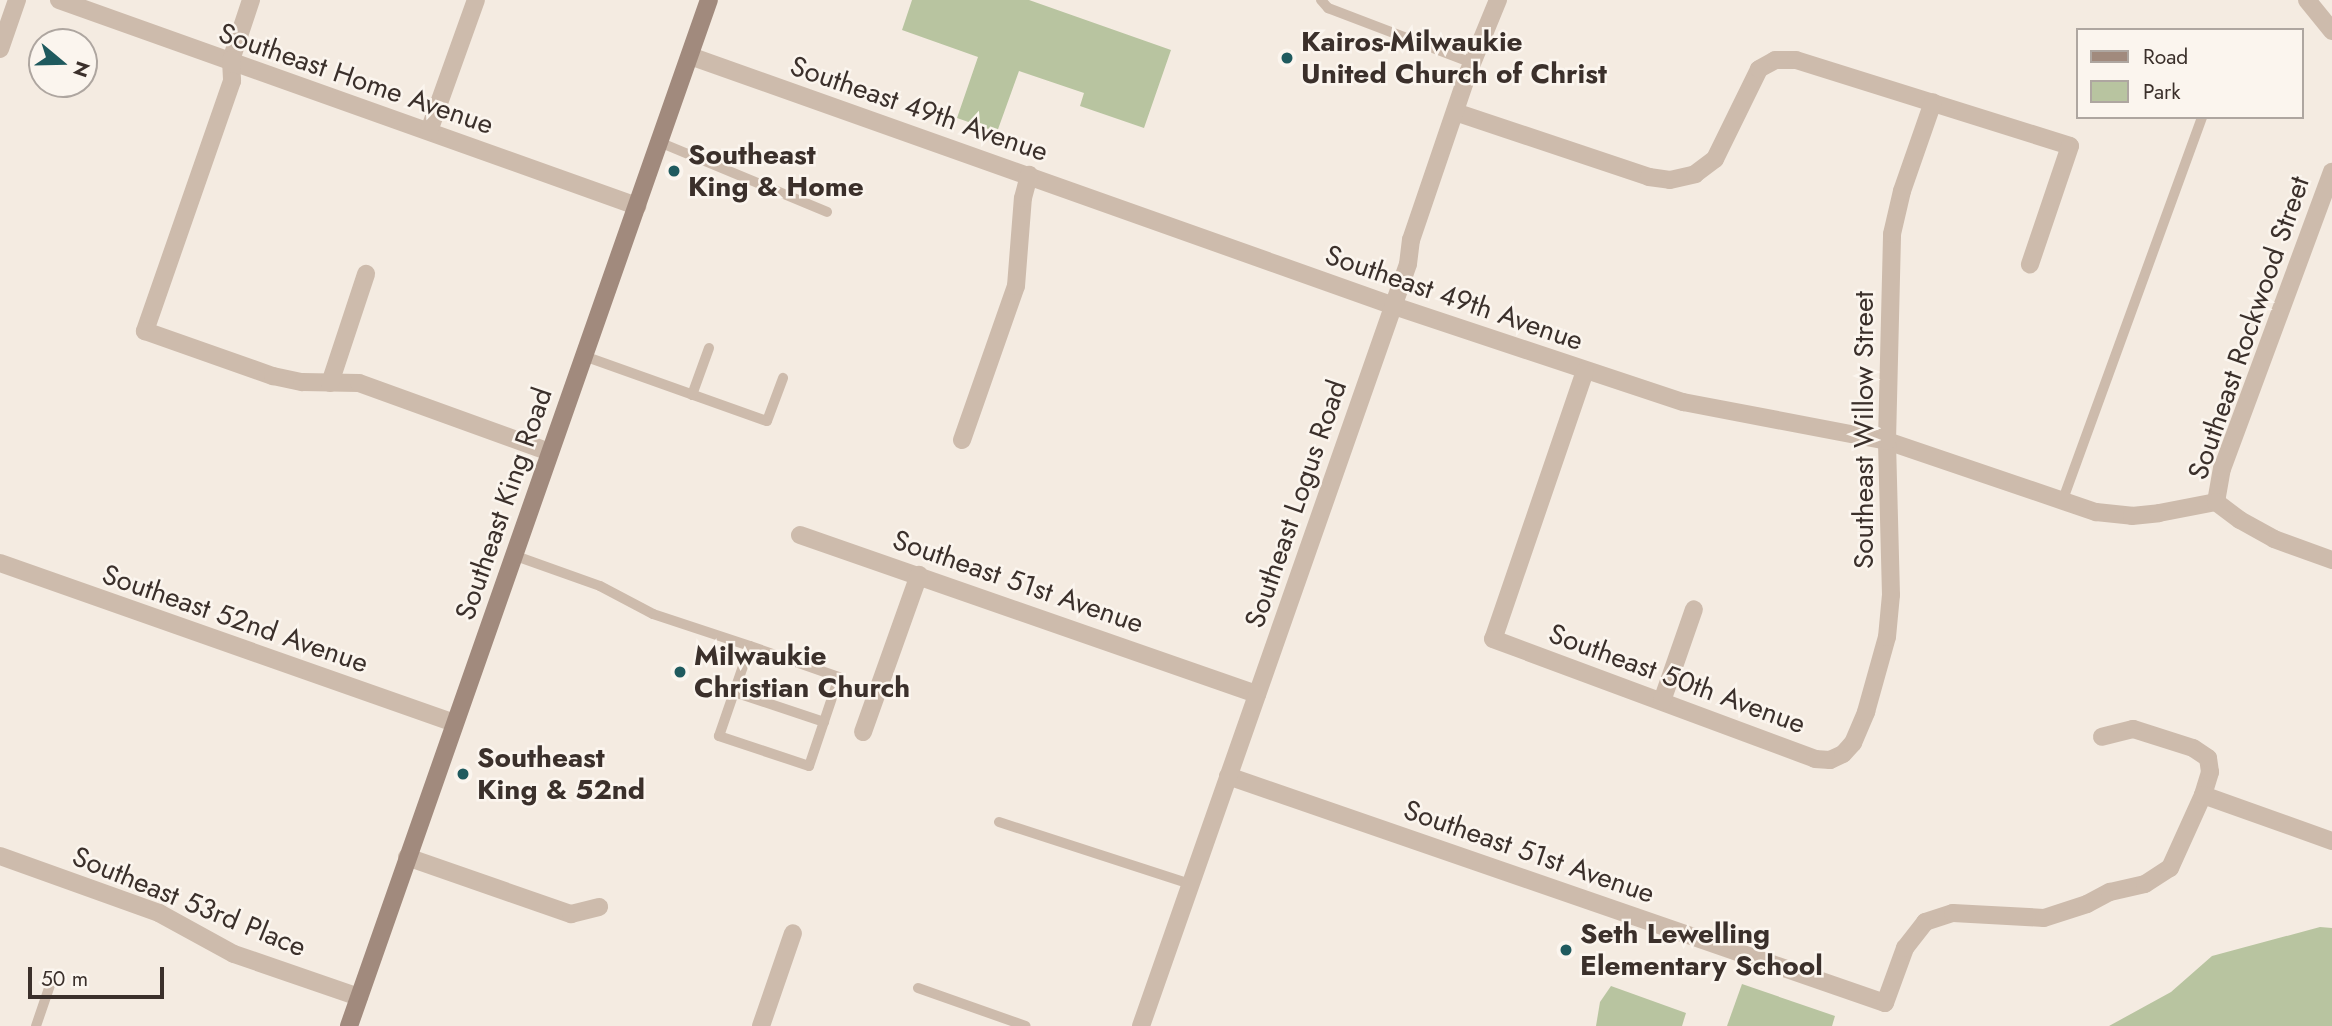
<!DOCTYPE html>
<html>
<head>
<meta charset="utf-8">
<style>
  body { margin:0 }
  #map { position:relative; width:2332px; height:1026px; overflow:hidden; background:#f4ebe1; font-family:Jost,sans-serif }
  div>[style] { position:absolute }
  .green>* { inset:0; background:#b8c4a0 }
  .lane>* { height:10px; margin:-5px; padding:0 5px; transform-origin:5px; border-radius:5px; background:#cdbbac }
  .street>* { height:18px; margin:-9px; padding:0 9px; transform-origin:9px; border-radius:9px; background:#cdbbac }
  .secondary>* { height:18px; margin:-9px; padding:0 9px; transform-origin:9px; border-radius:9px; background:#a18a7d }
  .dots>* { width:19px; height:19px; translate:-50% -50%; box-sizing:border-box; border:4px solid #fbf5ee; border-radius:50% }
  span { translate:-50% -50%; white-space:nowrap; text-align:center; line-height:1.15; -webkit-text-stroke:5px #fbf5ee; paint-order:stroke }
  .poi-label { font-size:28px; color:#3b302b; font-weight:700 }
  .left { translate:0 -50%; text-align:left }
  .street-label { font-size:28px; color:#3b302b }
  .legend { position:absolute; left:2076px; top:28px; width:228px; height:91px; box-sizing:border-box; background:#fbf5ee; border:2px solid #aea6a0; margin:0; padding:9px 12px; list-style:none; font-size:21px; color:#3b302b }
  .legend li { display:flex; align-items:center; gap:14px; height:35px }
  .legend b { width:35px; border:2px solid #aea6a0 }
  .north { position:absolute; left:28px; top:28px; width:70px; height:70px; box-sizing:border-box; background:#fbf5ee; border:2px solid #aea6a0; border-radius:50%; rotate:109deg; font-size:19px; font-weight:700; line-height:28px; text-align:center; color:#3b302b }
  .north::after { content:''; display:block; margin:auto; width:24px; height:32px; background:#1f5a5e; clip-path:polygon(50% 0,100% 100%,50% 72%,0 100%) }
  .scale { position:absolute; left:28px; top:967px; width:136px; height:32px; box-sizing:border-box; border:4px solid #3b302b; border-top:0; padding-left:9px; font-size:21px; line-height:24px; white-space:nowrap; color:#3b302b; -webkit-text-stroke:5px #fbf5ee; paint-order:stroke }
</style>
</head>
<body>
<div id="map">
  <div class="green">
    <i style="clip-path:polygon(912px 0,1029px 0,1171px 50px,1144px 128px,1080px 106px,1084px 93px,1019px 71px,997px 132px,957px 118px,978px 57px,902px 30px)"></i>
    <i style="clip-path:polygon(2320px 927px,2332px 928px,2332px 1026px,2109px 1026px,2171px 992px,2212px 956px)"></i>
    <i style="clip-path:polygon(1742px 984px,1835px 1016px,1832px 1026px,1727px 1026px)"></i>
    <i style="clip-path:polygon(1611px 986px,1686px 1013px,1682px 1026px,1596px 1026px,1600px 1002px)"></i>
  </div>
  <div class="lane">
    <i style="left:1321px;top:0;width:11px;rotate:49deg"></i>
    <i style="left:1328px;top:8px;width:154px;rotate:20.9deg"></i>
    <i style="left:659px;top:142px;width:182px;rotate:22.6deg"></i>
    <i style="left:584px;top:356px;width:194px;rotate:19.6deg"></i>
    <i style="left:767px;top:421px;width:46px;rotate:-69.6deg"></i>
    <i style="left:692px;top:395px;width:50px;rotate:-70.1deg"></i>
    <i style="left:2062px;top:502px;width:410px;rotate:-70deg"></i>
    <i style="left:513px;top:555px;width:92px;rotate:19.6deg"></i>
    <i style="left:600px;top:586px;width:60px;rotate:27.8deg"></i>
    <i style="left:653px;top:614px;width:102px;rotate:18.3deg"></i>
    <i style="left:750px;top:646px;width:94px;rotate:19.2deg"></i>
    <i style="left:839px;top:677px;width:94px;rotate:108.6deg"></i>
    <i style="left:809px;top:766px;width:95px;rotate:-161.6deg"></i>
    <i style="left:719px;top:736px;width:95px;rotate:-71deg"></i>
    <i style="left:734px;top:692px;width:95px;rotate:18.4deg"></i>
    <i style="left:999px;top:822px;width:201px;rotate:18deg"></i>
    <i style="left:918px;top:988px;width:114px;rotate:19.4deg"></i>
    <i style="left:36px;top:1026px;width:43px;rotate:-71.1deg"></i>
  </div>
  <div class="street">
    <i style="left:59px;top:0;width:614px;rotate:19.62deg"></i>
    <i style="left:251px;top:0;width:63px;rotate:108.4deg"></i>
    <i style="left:231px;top:60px;width:21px;rotate:87deg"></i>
    <i style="left:232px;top:81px;width:265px;rotate:109.2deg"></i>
    <i style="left:145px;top:331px;width:136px;rotate:19.4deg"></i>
    <i style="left:273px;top:376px;width:30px;rotate:12deg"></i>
    <i style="left:302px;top:382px;width:57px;rotate:1deg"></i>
    <i style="left:359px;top:383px;width:203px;rotate:19.9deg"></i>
    <i style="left:2307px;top:0;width:40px;rotate:51deg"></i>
    <i style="left:0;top:49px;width:52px;rotate:-70.9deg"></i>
    <i style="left:690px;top:56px;width:747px;rotate:19.55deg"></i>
    <i style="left:1394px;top:306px;width:305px;rotate:18.4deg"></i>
    <i style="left:1683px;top:402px;width:208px;rotate:10.8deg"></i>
    <i style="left:1887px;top:441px;width:221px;rotate:18.8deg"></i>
    <i style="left:2096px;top:512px;width:36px;rotate:6deg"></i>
    <i style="left:2132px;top:516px;width:27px;rotate:-6deg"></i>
    <i style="left:2159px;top:513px;width:58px;rotate:-10.9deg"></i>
    <i style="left:1455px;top:112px;width:205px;rotate:18.5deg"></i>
    <i style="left:1649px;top:177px;width:21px;rotate:8deg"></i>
    <i style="left:1670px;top:180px;width:26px;rotate:-13deg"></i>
    <i style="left:1695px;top:174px;width:25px;rotate:-37deg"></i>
    <i style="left:1715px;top:159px;width:100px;rotate:-63.9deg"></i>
    <i style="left:1759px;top:69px;width:18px;rotate:-29deg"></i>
    <i style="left:1775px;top:60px;width:21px"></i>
    <i style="left:1796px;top:60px;width:287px;rotate:17.4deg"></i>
    <i style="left:2070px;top:146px;width:125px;rotate:108.7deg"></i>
    <i style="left:429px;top:131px;width:139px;rotate:-70.3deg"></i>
    <i style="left:1585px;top:371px;width:283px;rotate:108.9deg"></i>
    <i style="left:1493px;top:639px;width:344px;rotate:20.4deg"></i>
    <i style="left:1815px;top:759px;width:15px;rotate:4deg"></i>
    <i style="left:1830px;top:760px;width:14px;rotate:-25deg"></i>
    <i style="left:1843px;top:754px;width:15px;rotate:-48deg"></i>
    <i style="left:1853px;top:743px;width:34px;rotate:-67deg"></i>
    <i style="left:1866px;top:712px;width:78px;rotate:-74.4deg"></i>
    <i style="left:1887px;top:637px;width:42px;rotate:-84.6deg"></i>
    <i style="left:1891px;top:595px;width:154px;rotate:-91.5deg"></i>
    <i style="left:1887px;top:441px;width:207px;rotate:-88.6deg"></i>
    <i style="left:1892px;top:234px;width:44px;rotate:-76.9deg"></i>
    <i style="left:1902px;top:191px;width:94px;rotate:-70.8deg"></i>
    <i style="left:330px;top:383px;width:115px;rotate:-71.7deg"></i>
    <i style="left:962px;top:440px;width:163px;rotate:-70.7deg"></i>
    <i style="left:1016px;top:286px;width:88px;rotate:-85.5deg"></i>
    <i style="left:1023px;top:198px;width:24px;rotate:-75deg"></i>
    <i style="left:2216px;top:502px;width:34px;rotate:-80deg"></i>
    <i style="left:2222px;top:469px;width:317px;rotate:-69.7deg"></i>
    <i style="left:2216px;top:502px;width:30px;rotate:37deg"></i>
    <i style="left:2240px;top:520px;width:39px;rotate:29deg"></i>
    <i style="left:2274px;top:539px;width:62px;rotate:19.9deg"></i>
    <i style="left:800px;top:535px;width:484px;rotate:19.2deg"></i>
    <i style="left:0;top:563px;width:481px;rotate:19.4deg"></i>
    <i style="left:1662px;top:701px;width:97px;rotate:-70.8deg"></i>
    <i style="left:863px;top:732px;width:167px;rotate:-70.4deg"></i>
    <i style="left:1228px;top:776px;width:695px;rotate:19.06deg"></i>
    <i style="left:1885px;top:1003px;width:59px;rotate:-70deg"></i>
    <i style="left:1905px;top:948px;width:33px;rotate:-52deg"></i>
    <i style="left:1925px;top:922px;width:29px;rotate:-18deg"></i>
    <i style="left:1953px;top:913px;width:91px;rotate:3.1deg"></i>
    <i style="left:2044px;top:918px;width:45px;rotate:-18deg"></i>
    <i style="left:2087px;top:904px;width:26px;rotate:-28deg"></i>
    <i style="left:2110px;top:892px;width:36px;rotate:-13deg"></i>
    <i style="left:2145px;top:884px;width:30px;rotate:-33deg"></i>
    <i style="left:2170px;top:868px;width:80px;rotate:-65.7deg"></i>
    <i style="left:2203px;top:795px;width:24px;rotate:-73deg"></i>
    <i style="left:2210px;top:772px;width:14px;rotate:-98deg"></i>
    <i style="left:2208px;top:758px;width:18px;rotate:-146deg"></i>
    <i style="left:2193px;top:748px;width:63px;rotate:-162.4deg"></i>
    <i style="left:2133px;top:729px;width:32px;rotate:166deg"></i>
    <i style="left:2203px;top:795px;width:137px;rotate:19.6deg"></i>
    <i style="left:0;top:856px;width:169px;rotate:19.7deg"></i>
    <i style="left:159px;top:913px;width:85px;rotate:28.7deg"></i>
    <i style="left:234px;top:954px;width:132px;rotate:19deg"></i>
    <i style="left:407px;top:857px;width:174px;rotate:19.2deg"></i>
    <i style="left:571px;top:914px;width:29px;rotate:-14deg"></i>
    <i style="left:761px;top:1026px;width:98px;rotate:-71deg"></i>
    <i style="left:1141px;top:1026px;width:807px;rotate:-70.69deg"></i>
    <i style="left:1408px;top:264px;width:24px;rotate:-83deg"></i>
    <i style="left:1411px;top:240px;width:176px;rotate:-71.2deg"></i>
    <i style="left:1468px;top:73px;width:79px;rotate:-67.7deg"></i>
  </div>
  <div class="secondary">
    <i style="left:349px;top:1026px;width:1087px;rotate:-70.67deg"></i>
  </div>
  <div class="dots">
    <i style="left:1287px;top:58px;background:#1f5a5e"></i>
    <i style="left:674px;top:171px;background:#1f5a5e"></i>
    <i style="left:680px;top:672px;background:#1f5a5e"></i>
    <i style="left:463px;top:774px;background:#1f5a5e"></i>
    <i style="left:1566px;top:950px;background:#1f5a5e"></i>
  </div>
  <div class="poi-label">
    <span class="left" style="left:1301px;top:58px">Kairos-Milwaukie<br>United Church of Christ</span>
    <span class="left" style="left:688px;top:171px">Southeast<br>King &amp; Home</span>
    <span class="left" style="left:694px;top:672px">Milwaukie<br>Christian Church</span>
    <span class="left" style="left:477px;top:774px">Southeast<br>King &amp; 52nd</span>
    <span class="left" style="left:1580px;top:950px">Seth Lewelling<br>Elementary School</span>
  </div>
  <div class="street-label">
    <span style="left:356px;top:79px;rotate:19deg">Southeast Home Avenue</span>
    <span style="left:919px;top:109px;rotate:19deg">Southeast 49th Avenue</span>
    <span style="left:1454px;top:298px;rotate:19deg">Southeast 49th Avenue</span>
    <span style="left:2249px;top:328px;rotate:-71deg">Southeast Rockwood Street</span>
    <span style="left:1864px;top:430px;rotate:-90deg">Southeast Willow Street</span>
    <span style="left:504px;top:504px;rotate:-71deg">Southeast King Road</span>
    <span style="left:1296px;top:504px;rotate:-71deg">Southeast Logus Road</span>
    <span style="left:1018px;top:582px;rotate:19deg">Southeast 51st Avenue</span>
    <span style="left:235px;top:619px;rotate:19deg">Southeast 52nd Avenue</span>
    <span style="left:1677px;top:679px;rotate:20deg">Southeast 50th Avenue</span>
    <span style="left:1529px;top:852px;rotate:19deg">Southeast 51st Avenue</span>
    <span style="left:189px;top:902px;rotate:22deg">Southeast 53rd Place</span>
  </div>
  <ul class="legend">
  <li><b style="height:9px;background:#a18a7d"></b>Road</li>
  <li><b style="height:19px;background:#b8c4a0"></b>Park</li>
  </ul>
  <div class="north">N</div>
  <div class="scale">50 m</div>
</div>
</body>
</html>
